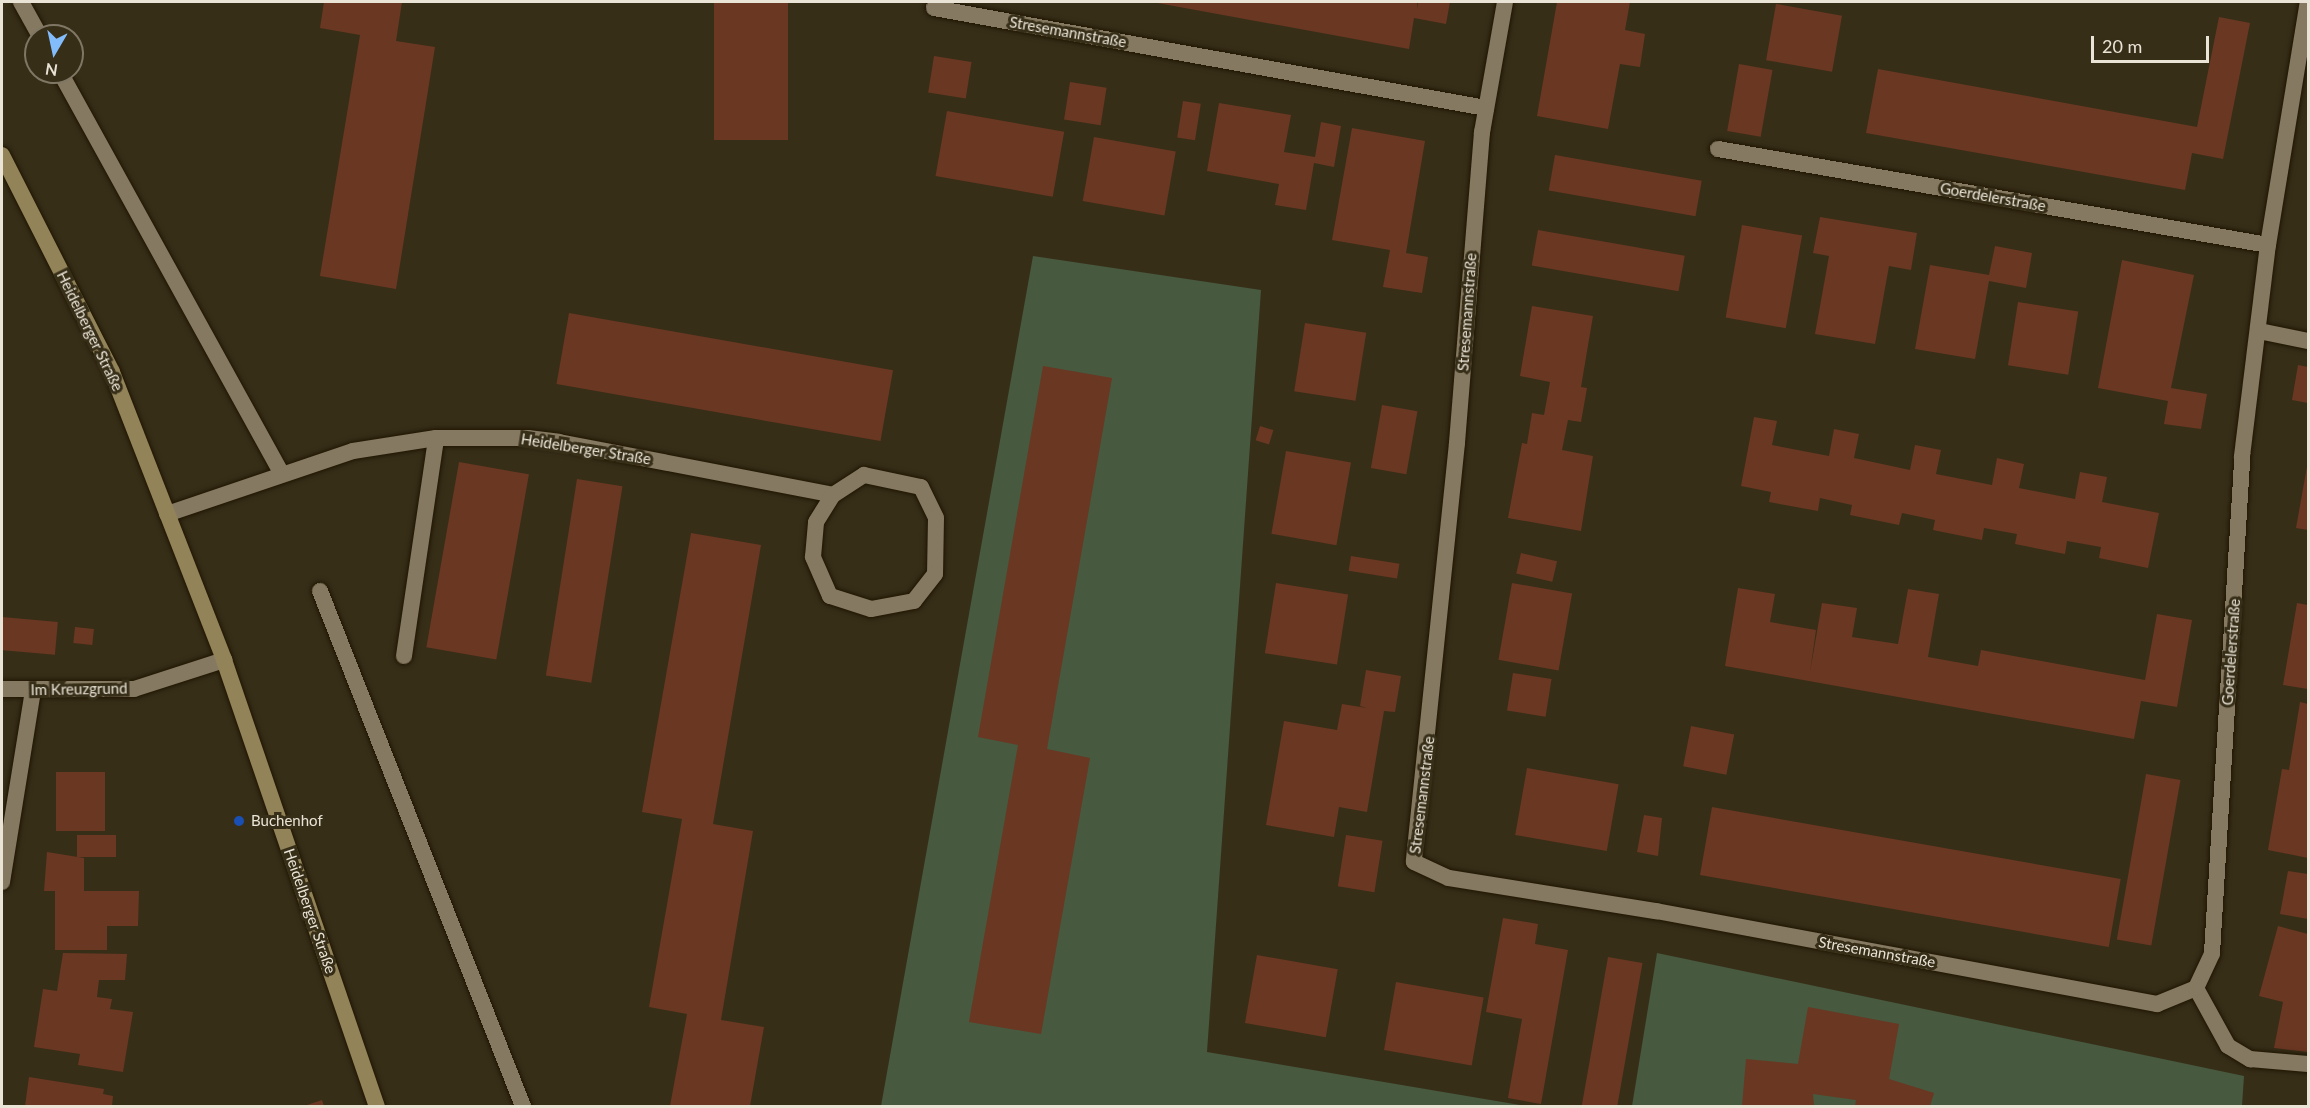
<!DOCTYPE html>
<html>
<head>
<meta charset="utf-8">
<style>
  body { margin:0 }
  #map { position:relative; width:2310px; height:1108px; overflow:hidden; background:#372e18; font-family:Lato,sans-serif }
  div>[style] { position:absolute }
  .green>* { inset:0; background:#47593e }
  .building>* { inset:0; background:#6a3722; transform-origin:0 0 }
  .roads { filter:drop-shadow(0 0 2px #1f1602) drop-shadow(0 0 2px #1f1602) }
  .service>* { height:16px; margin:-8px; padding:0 8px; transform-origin:8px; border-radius:8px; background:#857961 }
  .minor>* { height:16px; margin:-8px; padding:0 8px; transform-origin:8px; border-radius:8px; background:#857961 }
  .secondary>* { height:16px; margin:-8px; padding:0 8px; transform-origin:8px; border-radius:8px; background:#928359 }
  .dots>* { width:16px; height:16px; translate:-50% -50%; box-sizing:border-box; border:3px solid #372e18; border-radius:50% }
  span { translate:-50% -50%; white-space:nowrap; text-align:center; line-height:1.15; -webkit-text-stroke:6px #372e18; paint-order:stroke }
  .street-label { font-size:15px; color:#eae4d7 }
  .poi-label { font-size:15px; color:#eae4d7 }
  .left { translate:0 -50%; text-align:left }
  .frame { position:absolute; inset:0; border:3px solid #eae4d7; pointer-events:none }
  .north { position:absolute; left:24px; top:24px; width:60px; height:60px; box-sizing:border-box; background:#372e18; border:2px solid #7f7764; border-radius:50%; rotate:189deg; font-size:16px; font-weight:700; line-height:24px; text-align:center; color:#eae4d7 }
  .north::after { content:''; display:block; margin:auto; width:21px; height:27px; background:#83bcfb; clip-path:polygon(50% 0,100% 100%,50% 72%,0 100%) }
  .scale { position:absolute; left:2091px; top:36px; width:118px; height:27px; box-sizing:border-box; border:3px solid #eae4d7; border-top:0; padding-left:8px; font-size:18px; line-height:21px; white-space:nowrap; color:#eae4d7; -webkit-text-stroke:4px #372e18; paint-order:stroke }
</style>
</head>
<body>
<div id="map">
  <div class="green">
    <i style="clip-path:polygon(1033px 256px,1261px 290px,1207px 1052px,1526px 1106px,881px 1106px)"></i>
    <i style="clip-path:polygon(1657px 953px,2244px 1076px,2242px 1106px,1632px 1106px)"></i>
  </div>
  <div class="building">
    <i style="clip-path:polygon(324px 2px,402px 2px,396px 41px,435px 47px,396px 289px,320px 276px,360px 35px,320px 28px)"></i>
    <i style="left:714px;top:2px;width:74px;height:138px"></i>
    <i style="clip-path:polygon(1152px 2px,1417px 2px,1417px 9px,1418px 2px,1450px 2px,1446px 24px,1414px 18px,1409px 49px)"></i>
    <i style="clip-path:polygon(1557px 2px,1630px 2px,1625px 30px,1645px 34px,1640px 67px,1620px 64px,1608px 129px,1537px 116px)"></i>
    <i style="left:1776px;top:4px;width:67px;height:57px;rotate:10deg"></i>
    <i style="clip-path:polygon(2219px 17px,2250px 23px,2223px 159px,2192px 153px,2185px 190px,1866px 133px,1878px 69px,2197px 127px)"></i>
    <i style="left:934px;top:56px;width:38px;height:37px;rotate:9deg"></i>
    <i style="left:1739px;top:64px;width:34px;height:68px;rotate:10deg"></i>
    <i style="left:1070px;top:82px;width:37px;height:38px;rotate:9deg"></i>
    <i style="left:1183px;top:101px;width:18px;height:37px;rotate:9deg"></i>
    <i style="clip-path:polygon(1219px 103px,1291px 115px,1284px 152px,1315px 157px,1321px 122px,1341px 126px,1334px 167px,1314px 163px,1306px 210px,1275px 205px,1279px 184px,1207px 171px)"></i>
    <i style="left:947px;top:111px;width:119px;height:66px;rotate:10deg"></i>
    <i style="clip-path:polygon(1352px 128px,1425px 141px,1406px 253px,1428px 257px,1422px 293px,1383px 287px,1390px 250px,1332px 240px)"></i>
    <i style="left:1094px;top:137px;width:83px;height:65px;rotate:10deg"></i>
    <i style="left:1555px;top:155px;width:149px;height:36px;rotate:10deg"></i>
    <i style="clip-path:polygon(1820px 217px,1917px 233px,1911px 270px,1889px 266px,1875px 344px,1815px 334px,1829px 256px,1813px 253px)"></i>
    <i style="left:1742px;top:225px;width:61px;height:94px;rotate:10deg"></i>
    <i style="left:1538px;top:230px;width:149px;height:36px;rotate:10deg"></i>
    <i style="clip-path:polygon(1995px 246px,2032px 253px,2026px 288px,1989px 281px,1975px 359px,1915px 349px,1930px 265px,1989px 275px)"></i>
    <i style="clip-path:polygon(2122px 260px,2194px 275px,2171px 388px,2207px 394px,2201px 429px,2164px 424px,2168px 401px,2098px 388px)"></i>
    <i style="left:2018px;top:302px;width:61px;height:64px;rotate:9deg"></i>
    <i style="clip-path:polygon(1532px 306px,1593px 316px,1581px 387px,1587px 388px,1581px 422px,1568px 420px,1562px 450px,1593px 456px,1581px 531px,1508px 518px,1522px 443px,1527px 444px,1532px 413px,1544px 415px,1550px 382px,1520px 376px)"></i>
    <i style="left:569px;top:313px;width:329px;height:72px;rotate:10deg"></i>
    <i style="left:1305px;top:323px;width:62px;height:69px;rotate:9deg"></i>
    <i style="clip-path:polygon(2298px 365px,2308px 367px,2308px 403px,2292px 400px)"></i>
    <i style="clip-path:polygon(1043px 366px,1112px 378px,1047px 749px,1090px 758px,1041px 1034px,969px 1022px,1018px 745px,978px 737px)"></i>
    <i style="left:1382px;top:405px;width:36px;height:64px;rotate:10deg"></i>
    <i style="clip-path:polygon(1754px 417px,1777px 421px,1772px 445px,1829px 456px,1834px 429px,1859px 434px,1854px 458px,1910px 470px,1915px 445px,1941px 450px,1936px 474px,1992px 485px,1997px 458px,2024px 464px,2019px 488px,2075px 499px,2080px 472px,2107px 477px,2102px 502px,2159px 513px,2148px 568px,2099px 558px,2101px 547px,2067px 541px,2065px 554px,2015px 544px,2017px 534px,1984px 528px,1982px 540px,1933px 530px,1935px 520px,1902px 513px,1899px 525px,1850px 515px,1852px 505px,1820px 498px,1818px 511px,1769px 502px,1771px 492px,1741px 486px)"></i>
    <i style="left:1260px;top:426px;width:14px;height:15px;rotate:17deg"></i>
    <i style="left:1286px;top:451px;width:66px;height:84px;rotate:10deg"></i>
    <i style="clip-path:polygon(2308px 461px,2308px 530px,2296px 528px)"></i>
    <i style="left:459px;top:462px;width:71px;height:188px;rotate:10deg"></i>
    <i style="left:577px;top:479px;width:46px;height:199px;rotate:9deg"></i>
    <i style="clip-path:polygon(691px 533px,761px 545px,713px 824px,753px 831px,721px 1020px,764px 1027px,750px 1106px,670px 1106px,687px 1014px,649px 1007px,682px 819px,642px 812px)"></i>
    <i style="left:1521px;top:553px;width:37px;height:21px;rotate:13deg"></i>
    <i style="left:1351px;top:556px;width:49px;height:15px;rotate:9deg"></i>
    <i style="left:1276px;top:583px;width:73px;height:71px;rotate:9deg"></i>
    <i style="left:1512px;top:583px;width:61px;height:78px;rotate:10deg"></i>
    <i style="clip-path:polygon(1738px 588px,1775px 594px,1770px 622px,1816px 630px,1810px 672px,1822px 603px,1857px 608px,1852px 637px,1898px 644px,1908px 589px,1939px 594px,1928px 657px,1978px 666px,1981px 650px,2145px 680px,2157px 614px,2192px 620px,2177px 707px,2141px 701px,2134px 739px,1725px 666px)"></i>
    <i style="clip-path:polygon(2297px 603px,2308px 605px,2308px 689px,2283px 685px)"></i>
    <i style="left:2px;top:617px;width:56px;height:33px;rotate:5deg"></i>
    <i style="left:75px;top:627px;width:19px;height:16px;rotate:6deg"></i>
    <i style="clip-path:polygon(1366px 670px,1401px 676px,1395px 712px,1384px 711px,1367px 812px,1339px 807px,1334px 837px,1266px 825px,1284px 721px,1337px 730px,1342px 704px,1367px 708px,1360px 706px)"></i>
    <i style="left:1513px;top:673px;width:39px;height:38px;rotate:9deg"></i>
    <i style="clip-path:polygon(2300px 702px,2308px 704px,2308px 858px,2268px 850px,2282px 769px,2289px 770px)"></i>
    <i style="left:1691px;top:726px;width:44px;height:41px;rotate:11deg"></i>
    <i style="left:1527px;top:768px;width:93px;height:68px;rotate:10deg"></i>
    <i style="left:56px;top:772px;width:49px;height:59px"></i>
    <i style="left:2146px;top:774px;width:35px;height:168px;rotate:10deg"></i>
    <i style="left:1712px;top:807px;width:415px;height:69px;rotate:10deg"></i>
    <i style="clip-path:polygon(1644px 815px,1662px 818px,1658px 856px,1637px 852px)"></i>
    <i style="left:77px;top:835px;width:39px;height:22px"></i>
    <i style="left:1346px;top:835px;width:37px;height:52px;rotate:9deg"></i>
    <i style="clip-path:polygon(47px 852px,84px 858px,84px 891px,139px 891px,138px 926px,107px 926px,107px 950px,55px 950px,55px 891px,44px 891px)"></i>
    <i style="clip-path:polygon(2288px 871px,2308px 874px,2308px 919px,2280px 914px)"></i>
    <i style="clip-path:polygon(1503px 918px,1538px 924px,1535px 944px,1568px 950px,1541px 1104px,1508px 1098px,1522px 1019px,1486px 1012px)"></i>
    <i style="clip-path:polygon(2278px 926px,2308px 934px,2308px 1052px,2274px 1048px,2283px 1002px,2259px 996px)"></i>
    <i style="clip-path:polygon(63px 953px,127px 954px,125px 980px,99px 980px,97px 997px,112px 999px,110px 1009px,133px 1012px,123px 1072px,78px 1065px,80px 1054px,34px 1047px,43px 989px,57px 991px)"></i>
    <i style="left:1257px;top:955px;width:82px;height:69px;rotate:10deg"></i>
    <i style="left:1608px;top:957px;width:35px;height:151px;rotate:10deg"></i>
    <i style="left:1396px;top:982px;width:89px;height:69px;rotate:10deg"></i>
    <i style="clip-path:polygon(1808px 1007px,1899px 1024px,1889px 1079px,1934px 1093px,1930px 1106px,1855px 1106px,1856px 1100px,1813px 1094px,1814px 1106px,1742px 1106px,1746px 1059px,1798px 1064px)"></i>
    <i style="clip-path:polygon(29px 1077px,104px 1089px,103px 1094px,113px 1096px,112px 1106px,25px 1106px)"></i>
    <i style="clip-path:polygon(322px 1100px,324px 1106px,304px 1106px)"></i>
  </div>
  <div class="roads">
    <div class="service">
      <i style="left:21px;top:2px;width:39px;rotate:61deg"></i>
      <i style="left:60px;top:72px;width:457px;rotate:61.1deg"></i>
      <i style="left:2259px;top:331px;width:50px;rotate:11.5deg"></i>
      <i style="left:320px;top:591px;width:554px;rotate:68.49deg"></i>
      <i style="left:404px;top:656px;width:220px;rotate:-81.6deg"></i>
      <i style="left:2196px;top:988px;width:66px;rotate:61.1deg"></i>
      <i style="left:2228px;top:1046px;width:26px;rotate:31deg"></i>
      <i style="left:2250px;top:1059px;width:58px;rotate:4.9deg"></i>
    </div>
    <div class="minor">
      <i style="left:1505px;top:2px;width:132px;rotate:100deg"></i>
      <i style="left:1482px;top:132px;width:312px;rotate:94.6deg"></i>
      <i style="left:1457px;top:443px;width:421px;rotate:95.9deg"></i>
      <i style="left:1414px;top:862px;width:38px;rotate:25deg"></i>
      <i style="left:1449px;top:878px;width:210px;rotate:9.1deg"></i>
      <i style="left:1656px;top:911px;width:510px;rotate:10.52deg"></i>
      <i style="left:2157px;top:1004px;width:42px;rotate:-22.3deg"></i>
      <i style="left:2196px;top:988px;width:38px;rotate:-65deg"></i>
      <i style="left:2212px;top:953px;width:498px;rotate:-86.5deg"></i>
      <i style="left:2242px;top:456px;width:213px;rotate:-83deg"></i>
      <i style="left:2268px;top:245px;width:246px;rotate:-80.7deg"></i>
      <i style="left:934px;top:8px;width:561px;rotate:10.27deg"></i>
      <i style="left:1718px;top:149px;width:558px;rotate:9.9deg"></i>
      <i style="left:167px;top:514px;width:196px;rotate:-18.7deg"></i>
      <i style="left:353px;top:451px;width:84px;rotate:-8.9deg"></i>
      <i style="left:436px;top:438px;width:92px"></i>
      <i style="left:528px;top:438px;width:31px;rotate:7deg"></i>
      <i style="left:559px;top:442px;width:279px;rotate:10.9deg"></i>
      <i style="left:833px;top:495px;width:37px;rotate:-33deg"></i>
      <i style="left:864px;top:475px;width:58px;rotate:11.9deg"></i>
      <i style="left:921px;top:487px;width:34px;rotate:64deg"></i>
      <i style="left:936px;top:518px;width:56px;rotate:91deg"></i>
      <i style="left:935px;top:574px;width:34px;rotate:128deg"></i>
      <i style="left:914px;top:601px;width:44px;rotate:169.5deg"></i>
      <i style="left:871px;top:609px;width:43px;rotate:-162.4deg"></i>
      <i style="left:830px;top:596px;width:43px;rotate:-113.6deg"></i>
      <i style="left:813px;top:557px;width:35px;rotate:-85deg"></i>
      <i style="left:816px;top:522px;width:32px;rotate:-58deg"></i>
      <i style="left:2px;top:689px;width:132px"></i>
      <i style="left:134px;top:689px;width:95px;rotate:-17.9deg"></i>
      <i style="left:2px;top:882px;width:193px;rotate:-80.8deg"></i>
    </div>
    <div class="secondary">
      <i style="left:2px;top:155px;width:243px;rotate:63.1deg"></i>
      <i style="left:112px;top:372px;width:309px;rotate:68.7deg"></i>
      <i style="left:224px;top:660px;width:472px;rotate:71.1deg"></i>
    </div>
  </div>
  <div class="dots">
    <i style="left:239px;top:821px;background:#1a4fb4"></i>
  </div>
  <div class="street-label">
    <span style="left:1068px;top:32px;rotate:10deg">Stresemannstraße</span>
    <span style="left:1993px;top:197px;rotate:10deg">Goerdelerstraße</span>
    <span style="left:1467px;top:312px;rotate:-86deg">Stresemannstraße</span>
    <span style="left:90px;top:331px;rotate:64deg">Heidelberger Straße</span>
    <span style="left:586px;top:449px;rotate:9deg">Heidelberger Straße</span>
    <span style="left:2231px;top:652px;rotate:-86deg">Goerdelerstraße</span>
    <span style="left:79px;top:689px;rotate:-1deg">Im Kreuzgrund</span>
    <span style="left:1422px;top:795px;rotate:-83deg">Stresemannstraße</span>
    <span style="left:310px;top:911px;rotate:71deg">Heidelberger Straße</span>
    <span style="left:1877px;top:952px;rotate:10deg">Stresemannstraße</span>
  </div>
  <div class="poi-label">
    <span class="left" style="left:251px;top:821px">Buchenhof</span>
  </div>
  <div class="frame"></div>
  <div class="north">N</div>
  <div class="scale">20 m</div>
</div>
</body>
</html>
